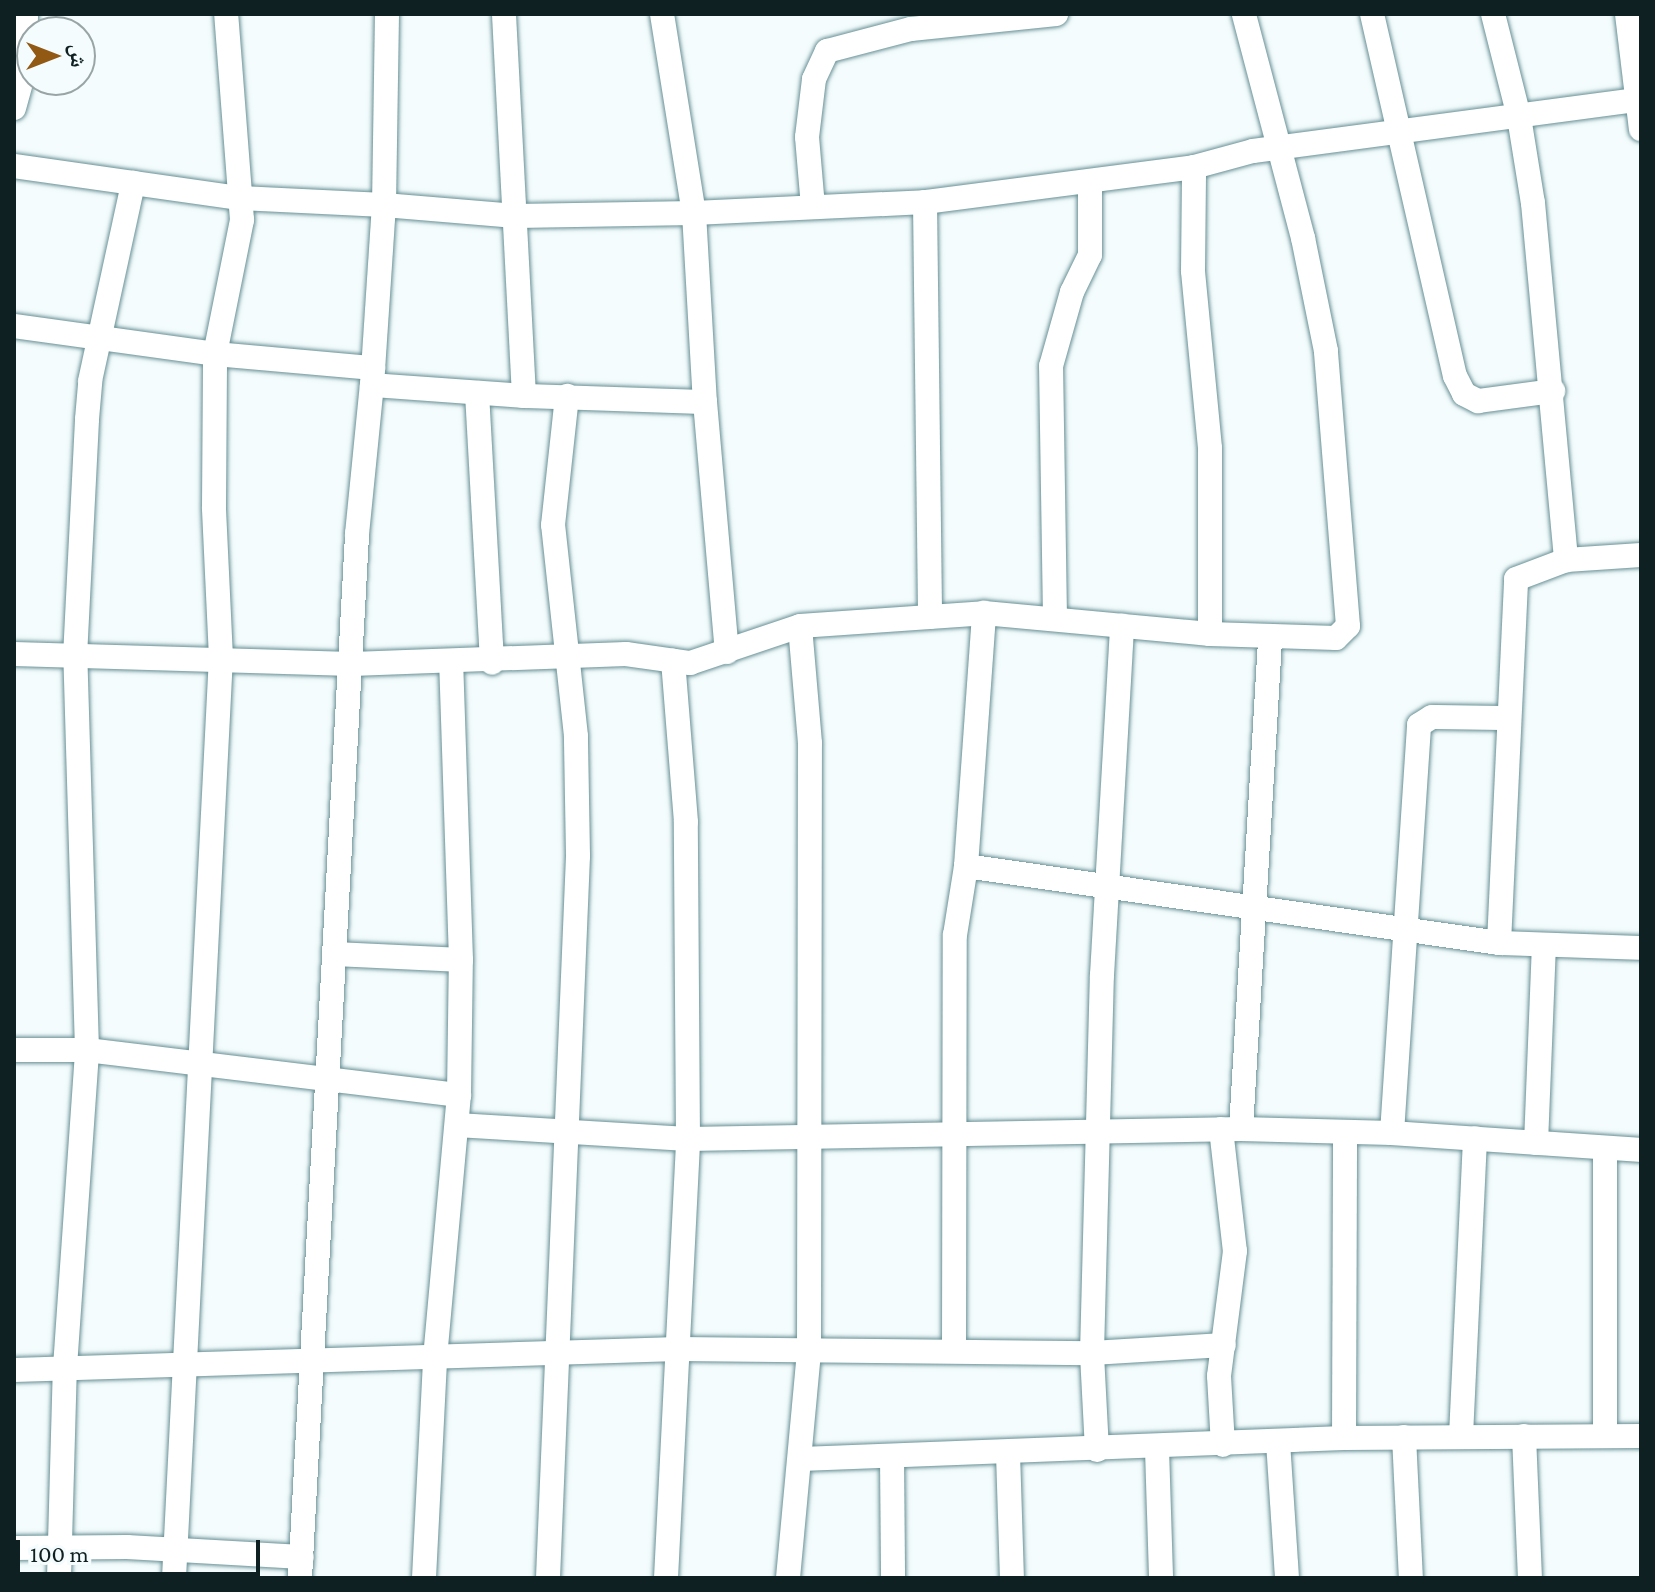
<!DOCTYPE html>
<html>
<head>
<meta charset="utf-8">
<style>
  body { margin:0 }
  #map { position:relative; width:1655px; height:1592px; overflow:hidden; background:#f4fcfd; font-family:"Crimson Pro","Noto Naskh Arabic",serif }
  div>[style] { position:absolute }
  .roads { filter:drop-shadow(0 0 2px #679095) drop-shadow(0 0 2px #679095) }
  .minor>* { height:24px; margin:-12px; padding:0 12px; transform-origin:12px; border-radius:12px; background:#fff }
  span { translate:-50% -50%; white-space:nowrap; text-align:center; line-height:1.15; -webkit-text-stroke:8px #f4fcfd; paint-order:stroke }
  .frame { position:absolute; inset:0; border:16px solid #0f2022; pointer-events:none }
  .north { position:absolute; left:16px; top:16px; width:80px; height:80px; box-sizing:border-box; background:#f4fcfd; border:2px solid #98a4a5; border-radius:50%; rotate:90deg; font-size:22px; font-weight:700; line-height:32px; text-align:center; color:#0f2022 }
  .north::after { content:''; display:block; margin:auto; width:28px; height:36px; background:#925914; clip-path:polygon(50% 0,100% 100%,50% 72%,0 100%) }
  .scale { position:absolute; left:16px; top:1540px; width:244px; height:36px; box-sizing:border-box; border:4px solid #0f2022; border-top:0; padding-left:10px; font-size:24px; line-height:28px; white-space:nowrap; color:#0f2022; -webkit-text-stroke:6px #f4fcfd; paint-order:stroke }
</style>
</head>
<body>
<div id="map">
  <div class="roads">
    <div class="minor">
      <i style="left:662px;top:14px;width:202px;rotate:80.9deg"></i>
      <i style="left:694px;top:213px;width:189px;rotate:86.7deg"></i>
      <i style="left:1372px;top:14px;width:371px;rotate:77.1deg"></i>
      <i style="left:1455px;top:376px;width:20px;rotate:63deg"></i>
      <i style="left:1464px;top:394px;width:16px;rotate:27deg"></i>
      <i style="left:1478px;top:401px;width:76px;rotate:-7.6deg"></i>
      <i style="left:1493px;top:14px;width:106px;rotate:75.8deg"></i>
      <i style="left:1519px;top:117px;width:87px;rotate:80.8deg"></i>
      <i style="left:1533px;top:203px;width:359px;rotate:84.7deg"></i>
      <i style="left:1627px;top:14px;width:116px;rotate:83.1deg"></i>
      <i style="left:14px;top:108px;width:41px;rotate:-74.6deg"></i>
      <i style="left:25px;top:68px;width:54px;rotate:-88.9deg"></i>
      <i style="left:14px;top:166px;width:228px;rotate:8.1deg"></i>
      <i style="left:240px;top:198px;width:144px;rotate:2.8deg"></i>
      <i style="left:384px;top:205px;width:191px;rotate:-89.1deg"></i>
      <i style="left:925px;top:202px;width:415px;rotate:89.3deg"></i>
      <i style="left:813px;top:207px;width:70px;rotate:-94.9deg"></i>
      <i style="left:807px;top:137px;width:58px;rotate:-83.1deg"></i>
      <i style="left:814px;top:79px;width:31px;rotate:-65deg"></i>
      <i style="left:827px;top:51px;width:87px;rotate:-14.7deg"></i>
      <i style="left:911px;top:29px;width:146px;rotate:-5.9deg"></i>
      <i style="left:14px;top:326px;width:203px;rotate:7.9deg"></i>
      <i style="left:215px;top:354px;width:159px;rotate:5.1deg"></i>
      <i style="left:372px;top:385px;width:180px;rotate:-86.2deg"></i>
      <i style="left:384px;top:205px;width:132px;rotate:4.8deg"></i>
      <i style="left:516px;top:216px;width:178px;rotate:-1deg"></i>
      <i style="left:694px;top:213px;width:231px;rotate:-2.7deg"></i>
      <i style="left:925px;top:202px;width:271px;rotate:-7.4deg"></i>
      <i style="left:477px;top:393px;width:270px;rotate:86.8deg"></i>
      <i style="left:524px;top:396px;width:181px;rotate:1.9deg"></i>
      <i style="left:705px;top:402px;width:251px;rotate:85deg"></i>
      <i style="left:1055px;top:618px;width:252px;rotate:-90.9deg"></i>
      <i style="left:1051px;top:366px;width:77px;rotate:-74.2deg"></i>
      <i style="left:1072px;top:292px;width:41px;rotate:-64.1deg"></i>
      <i style="left:1090px;top:255px;width:74px;rotate:-90deg"></i>
      <i style="left:1210px;top:634px;width:186px;rotate:-90deg"></i>
      <i style="left:1210px;top:448px;width:178px;rotate:-95.5deg"></i>
      <i style="left:1193px;top:271px;width:104px;rotate:-89.4deg"></i>
      <i style="left:1194px;top:167px;width:61px;rotate:-15.2deg"></i>
      <i style="left:1253px;top:151px;width:391px;rotate:-7.6deg"></i>
      <i style="left:14px;top:654px;width:338px;rotate:1.7deg"></i>
      <i style="left:352px;top:664px;width:274px;rotate:-2.1deg"></i>
      <i style="left:626px;top:654px;width:65px;rotate:8deg"></i>
      <i style="left:690px;top:663px;width:116px;rotate:-18.6deg"></i>
      <i style="left:800px;top:626px;width:184px;rotate:-4deg"></i>
      <i style="left:984px;top:613px;width:227px;rotate:5.3deg"></i>
      <i style="left:1210px;top:634px;width:126px;rotate:1.8deg"></i>
      <i style="left:1336px;top:638px;width:17px;rotate:-45deg"></i>
      <i style="left:1348px;top:626px;width:276px;rotate:-94.6deg"></i>
      <i style="left:1326px;top:351px;width:115px;rotate:-101.5deg"></i>
      <i style="left:1303px;top:238px;width:232px;rotate:-104.8deg"></i>
      <i style="left:966px;top:866px;width:539px;rotate:8.22deg"></i>
      <i style="left:1499px;top:943px;width:142px;rotate:2deg"></i>
      <i style="left:1499px;top:943px;width:364px;rotate:-87.3deg"></i>
      <i style="left:1516px;top:579px;width:53px;rotate:-20.8deg"></i>
      <i style="left:1566px;top:560px;width:75px;rotate:-3.8deg"></i>
      <i style="left:336px;top:954px;width:125px;rotate:2.7deg"></i>
      <i style="left:14px;top:1050px;width:73px"></i>
      <i style="left:87px;top:1050px;width:375px;rotate:6.9deg"></i>
      <i style="left:457px;top:1125px;width:231px;rotate:3.5deg"></i>
      <i style="left:688px;top:1139px;width:553px;rotate:-1.04deg"></i>
      <i style="left:1241px;top:1129px;width:151px;rotate:1.5deg"></i>
      <i style="left:1392px;top:1133px;width:250px;rotate:3.9deg"></i>
      <i style="left:1221px;top:1129px;width:123px;rotate:83.5deg"></i>
      <i style="left:1235px;top:1251px;width:126px;rotate:97.3deg"></i>
      <i style="left:1219px;top:1376px;width:69px;rotate:86.7deg"></i>
      <i style="left:1241px;top:1129px;width:492px;rotate:-86.6deg"></i>
      <i style="left:1392px;top:1133px;width:409px;rotate:-86.2deg"></i>
      <i style="left:1419px;top:725px;width:15px;rotate:-32deg"></i>
      <i style="left:1432px;top:717px;width:74px;rotate:0.8deg"></i>
      <i style="left:1536px;top:1143px;width:196px;rotate:-87.7deg"></i>
      <i style="left:1605px;top:1148px;width:287px;rotate:90deg"></i>
      <i style="left:954px;top:1350px;width:415px;rotate:-89.9deg"></i>
      <i style="left:955px;top:935px;width:70px;rotate:-80.9deg"></i>
      <i style="left:966px;top:866px;width:254px;rotate:-85.9deg"></i>
      <i style="left:14px;top:1370px;width:664px;rotate:-1.81deg"></i>
      <i style="left:678px;top:1349px;width:414px;rotate:0.6deg"></i>
      <i style="left:1092px;top:1353px;width:132px;rotate:-3.5deg"></i>
      <i style="left:1461px;top:1436px;width:298px;rotate:-87.3deg"></i>
      <i style="left:1524px;top:1436px;width:142px;rotate:87.6deg"></i>
      <i style="left:1404px;top:1437px;width:141px;rotate:87.2deg"></i>
      <i style="left:1344px;top:1438px;width:306px;rotate:-89.8deg"></i>
      <i style="left:1278px;top:1442px;width:136px;rotate:86.2deg"></i>
      <i style="left:1157px;top:1449px;width:129px;rotate:88.2deg"></i>
      <i style="left:1097px;top:1450px;width:97px;rotate:-93deg"></i>
      <i style="left:1092px;top:1353px;width:378px;rotate:-88.5deg"></i>
      <i style="left:1102px;top:975px;width:350px;rotate:-86.7deg"></i>
      <i style="left:1008px;top:1453px;width:125px;rotate:88.2deg"></i>
      <i style="left:892px;top:1457px;width:121px;rotate:89.5deg"></i>
      <i style="left:801px;top:1459px;width:543px;rotate:-2.21deg"></i>
      <i style="left:1344px;top:1438px;width:297px;rotate:-0.4deg"></i>
      <i style="left:14px;top:1548px;width:113px;rotate:-0.5deg"></i>
      <i style="left:127px;top:1547px;width:175px;rotate:3.3deg"></i>
      <i style="left:59px;top:1578px;width:211px;rotate:-88.4deg"></i>
      <i style="left:65px;top:1367px;width:318px;rotate:-86deg"></i>
      <i style="left:87px;top:1050px;width:393px;rotate:-91.7deg"></i>
      <i style="left:75px;top:657px;width:238px;rotate:-87.1deg"></i>
      <i style="left:87px;top:419px;width:38px;rotate:-85deg"></i>
      <i style="left:90px;top:381px;width:203px;rotate:-77.7deg"></i>
      <i style="left:174px;top:1578px;width:921px;rotate:-87.08deg"></i>
      <i style="left:221px;top:658px;width:151px;rotate:-92.7deg"></i>
      <i style="left:214px;top:507px;width:153px;rotate:-89.6deg"></i>
      <i style="left:215px;top:354px;width:137px;rotate:-78.6deg"></i>
      <i style="left:242px;top:220px;width:207px;rotate:-94.4deg"></i>
      <i style="left:300px;top:1578px;width:1046px;rotate:-86.87deg"></i>
      <i style="left:357px;top:534px;width:150px;rotate:-84.3deg"></i>
      <i style="left:372px;top:385px;width:152px;rotate:4.1deg"></i>
      <i style="left:524px;top:396px;width:383px;rotate:-93deg"></i>
      <i style="left:424px;top:1578px;width:220px;rotate:-87.1deg"></i>
      <i style="left:435px;top:1358px;width:264px;rotate:-84.8deg"></i>
      <i style="left:459px;top:1095px;width:135px;rotate:-89.2deg"></i>
      <i style="left:461px;top:960px;width:297px;rotate:-91.9deg"></i>
      <i style="left:548px;top:1578px;width:723px;rotate:-87.62deg"></i>
      <i style="left:578px;top:856px;width:120px;rotate:-91deg"></i>
      <i style="left:576px;top:736px;width:212px;rotate:-96.2deg"></i>
      <i style="left:553px;top:525px;width:130px;rotate:-83.8deg"></i>
      <i style="left:666px;top:1578px;width:440px;rotate:-87.1deg"></i>
      <i style="left:688px;top:1139px;width:317px;rotate:-90.4deg"></i>
      <i style="left:686px;top:822px;width:162px;rotate:-94.6deg"></i>
      <i style="left:788px;top:1578px;width:229px;rotate:-84.7deg"></i>
      <i style="left:809px;top:1350px;width:607px;rotate:-89.91deg"></i>
      <i style="left:810px;top:743px;width:117px;rotate:-94.9deg"></i>
    </div>
  </div>
  <div class="frame"></div>
  <div class="north">ش</div>
  <div class="scale">100 m</div>
</div>
</body>
</html>
